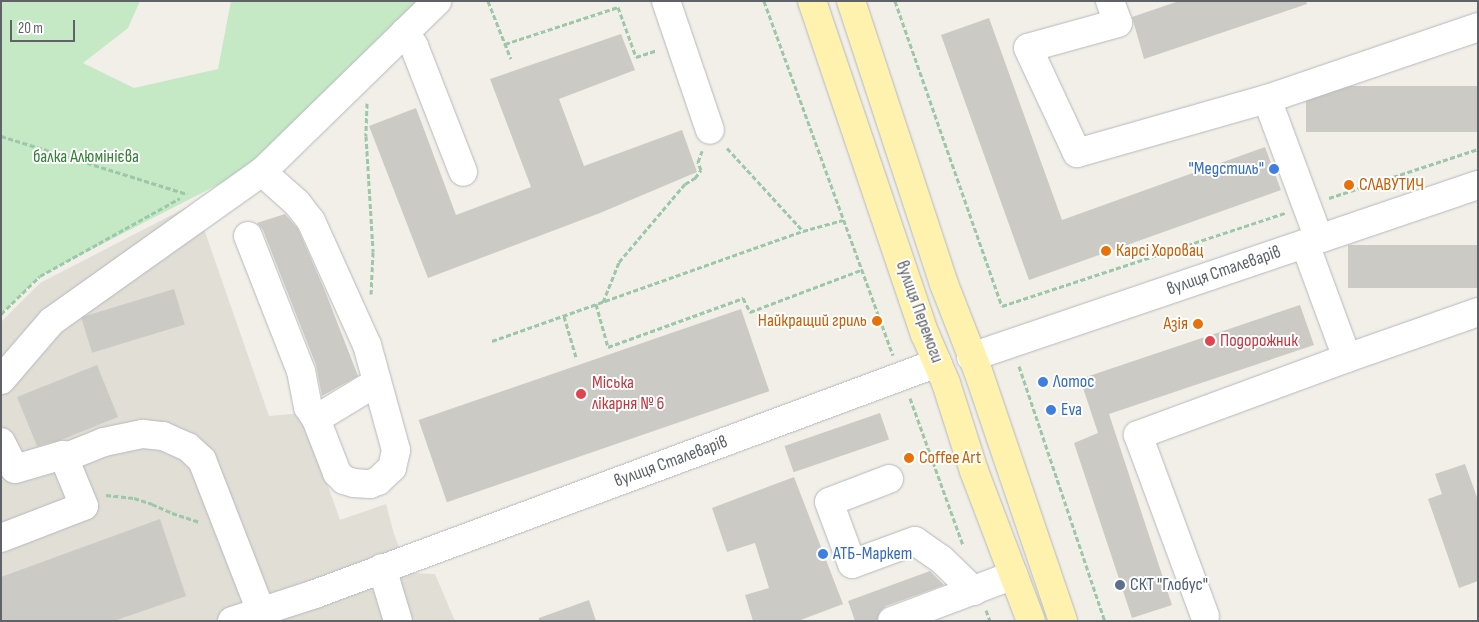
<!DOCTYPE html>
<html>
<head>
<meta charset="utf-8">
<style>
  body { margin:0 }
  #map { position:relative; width:1479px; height:622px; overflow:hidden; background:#f1efe8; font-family:"Sofia Sans Condensed",sans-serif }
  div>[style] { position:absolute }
  .education>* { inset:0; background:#e1ded6 }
  .green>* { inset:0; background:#c5e8c5 }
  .building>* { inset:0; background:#cccac5; transform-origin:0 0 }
  .path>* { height:3px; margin-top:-1.5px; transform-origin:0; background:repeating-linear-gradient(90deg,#9cc7a9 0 5px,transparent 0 7.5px) }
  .roads { filter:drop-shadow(0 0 1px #b5b8bc) drop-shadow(0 0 1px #b5b8bc) }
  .minor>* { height:28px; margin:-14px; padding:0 14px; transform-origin:14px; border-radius:14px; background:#fff }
  .major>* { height:28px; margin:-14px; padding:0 14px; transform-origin:14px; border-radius:14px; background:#fff2af }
  .dots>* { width:14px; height:14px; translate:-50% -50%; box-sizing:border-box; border:2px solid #fff; border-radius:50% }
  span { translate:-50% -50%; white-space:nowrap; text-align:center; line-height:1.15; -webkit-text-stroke:4px #fff; paint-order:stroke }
  .park-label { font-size:18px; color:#348238 }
  .shop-label { font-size:18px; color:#366cbe }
  .right { translate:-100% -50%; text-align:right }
  .left { translate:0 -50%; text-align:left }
  .food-label { font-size:18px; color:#c56008 }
  .street-label { font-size:18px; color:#5f6368 }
  .health-label { font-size:18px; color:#be3a42 }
  .service-label { font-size:18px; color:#4e5e75 }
  .frame { position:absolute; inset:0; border:2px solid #5f6368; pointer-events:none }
  .scale { position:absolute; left:10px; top:20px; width:65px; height:22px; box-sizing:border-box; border:2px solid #5f6368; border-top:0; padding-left:6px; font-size:15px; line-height:18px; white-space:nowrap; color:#5f6368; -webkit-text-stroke:4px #fff; paint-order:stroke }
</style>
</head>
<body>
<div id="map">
  <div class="education">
    <i style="clip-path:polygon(195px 203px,269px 416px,302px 413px,340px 520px,386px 504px,394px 534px,409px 573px,435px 574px,455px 621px,1px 621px,1px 322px,40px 283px)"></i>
  </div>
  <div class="green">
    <i style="clip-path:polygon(1px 1px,140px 1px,128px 28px,83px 63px,134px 88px,218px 69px,231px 1px,421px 1px,258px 164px,40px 276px,1px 314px)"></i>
  </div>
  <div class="building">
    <i style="clip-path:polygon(1179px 1px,1306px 1px,1307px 4px,1144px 59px,1132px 17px)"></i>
    <i style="clip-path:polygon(989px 18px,1062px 220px,1265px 147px,1281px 190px,1029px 280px,941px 35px)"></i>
    <i style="clip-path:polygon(621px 34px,635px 70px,559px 99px,584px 166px,682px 130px,697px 172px,600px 213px,428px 278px,369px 126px,416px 108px,456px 215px,531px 187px,490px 79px)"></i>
    <i style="left:1478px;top:86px;width:46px;height:172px;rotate:90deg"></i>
    <i style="clip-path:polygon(285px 214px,298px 229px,325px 291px,358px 376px,322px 396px,316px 365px,263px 230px,257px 223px)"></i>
    <i style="left:1478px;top:245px;width:43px;height:130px;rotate:90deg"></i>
    <i style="left:174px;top:289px;width:37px;height:97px;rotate:73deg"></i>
    <i style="clip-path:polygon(1300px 305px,1314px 345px,1109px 414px,1172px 605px,1132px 618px,1074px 443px,1098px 433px,1080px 379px)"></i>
    <i style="left:741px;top:309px;width:87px;height:341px;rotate:71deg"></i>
    <i style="clip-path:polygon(97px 365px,118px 417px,61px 440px,37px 446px,17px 397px)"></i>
    <i style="left:880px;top:413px;width:28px;height:101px;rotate:71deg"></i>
    <i style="clip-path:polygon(1465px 464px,1478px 500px,1478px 581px,1459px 588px,1428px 499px,1442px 494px,1435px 474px)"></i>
    <i style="clip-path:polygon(794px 477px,843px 604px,798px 621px,753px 621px,745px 595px,769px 588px,755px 543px,727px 552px,712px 508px)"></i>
    <i style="clip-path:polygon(160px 519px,186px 596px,114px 621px,1px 621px,1px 577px)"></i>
    <i style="clip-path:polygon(930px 571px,944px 585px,886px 606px,880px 612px,877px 621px,855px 621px,848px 601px)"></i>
    <i style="clip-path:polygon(589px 600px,596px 621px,539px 621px,539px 618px)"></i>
  </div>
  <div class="path">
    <i style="left:488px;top:1px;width:62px;rotate:68.4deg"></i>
    <i style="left:764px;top:1px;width:377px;rotate:70deg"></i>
    <i style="left:895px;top:1px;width:323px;rotate:70.7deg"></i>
    <i style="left:1002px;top:306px;width:298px;rotate:-18.2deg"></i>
    <i style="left:505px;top:44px;width:119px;rotate:-18.1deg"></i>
    <i style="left:618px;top:7px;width:53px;rotate:70.2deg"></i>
    <i style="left:636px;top:57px;width:22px;rotate:-18deg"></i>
    <i style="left:367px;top:103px;width:33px;rotate:92deg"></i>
    <i style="left:366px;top:136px;width:116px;rotate:86.5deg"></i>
    <i style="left:373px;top:252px;width:42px;rotate:92.7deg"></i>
    <i style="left:1px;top:136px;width:195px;rotate:17.3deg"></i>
    <i style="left:727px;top:148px;width:113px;rotate:47.5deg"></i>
    <i style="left:803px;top:231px;width:41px;rotate:-15.4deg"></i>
    <i style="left:1329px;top:198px;width:157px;rotate:-18.2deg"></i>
    <i style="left:603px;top:302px;width:43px;rotate:-68.2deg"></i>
    <i style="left:619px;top:262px;width:102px;rotate:-49.8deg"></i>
    <i style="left:685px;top:184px;width:12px;rotate:-31deg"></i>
    <i style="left:695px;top:178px;width:10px;rotate:-53deg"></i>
    <i style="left:701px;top:170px;width:9px;rotate:-111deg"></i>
    <i style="left:698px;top:162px;width:12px;rotate:-70deg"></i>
    <i style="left:596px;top:304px;width:45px;rotate:74.4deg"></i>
    <i style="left:608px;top:347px;width:144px;rotate:-19.9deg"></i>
    <i style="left:743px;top:298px;width:16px;rotate:63deg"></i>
    <i style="left:750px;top:312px;width:119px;rotate:-20.7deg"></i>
    <i style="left:1px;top:314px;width:54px;rotate:-44.3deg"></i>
    <i style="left:40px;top:276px;width:160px;rotate:-29.1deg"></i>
    <i style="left:564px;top:316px;width:43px;rotate:73.7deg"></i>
    <i style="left:492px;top:341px;width:330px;rotate:-19.5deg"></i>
    <i style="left:1019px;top:366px;width:269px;rotate:71.4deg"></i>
    <i style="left:910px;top:398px;width:156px;rotate:70.2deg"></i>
    <i style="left:106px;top:495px;width:28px;rotate:6deg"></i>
    <i style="left:134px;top:498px;width:19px;rotate:18deg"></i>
    <i style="left:152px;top:504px;width:22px;rotate:24deg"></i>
    <i style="left:172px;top:513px;width:29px;rotate:18deg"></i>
    <i style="left:986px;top:610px;width:12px;rotate:70deg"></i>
  </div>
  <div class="roads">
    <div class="minor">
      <i style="left:666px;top:1px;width:136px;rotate:71.2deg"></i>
      <i style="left:1110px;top:1px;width:23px;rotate:70deg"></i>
      <i style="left:1118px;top:23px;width:93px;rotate:164.5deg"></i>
      <i style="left:1028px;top:48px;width:116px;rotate:65deg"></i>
      <i style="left:1077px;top:153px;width:198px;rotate:-15.9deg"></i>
      <i style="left:1267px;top:99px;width:149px;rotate:69.6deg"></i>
      <i style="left:405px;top:32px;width:17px;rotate:57deg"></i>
      <i style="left:414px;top:46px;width:135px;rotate:68.7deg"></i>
      <i style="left:1267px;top:99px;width:223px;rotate:-18.8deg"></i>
      <i style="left:248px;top:236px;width:145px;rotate:68.6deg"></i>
      <i style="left:301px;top:371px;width:37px;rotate:79deg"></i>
      <i style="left:308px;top:407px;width:14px;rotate:56deg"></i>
      <i style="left:316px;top:419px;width:58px;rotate:68.7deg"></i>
      <i style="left:337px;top:473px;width:10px;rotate:45deg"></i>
      <i style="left:344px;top:480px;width:10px;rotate:17deg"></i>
      <i style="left:354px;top:483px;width:16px;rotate:4deg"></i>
      <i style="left:370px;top:484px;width:9px;rotate:-21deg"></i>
      <i style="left:378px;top:481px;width:19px;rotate:-43deg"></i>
      <i style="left:392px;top:468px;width:18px;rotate:-77deg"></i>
      <i style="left:396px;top:450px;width:109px;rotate:-105.4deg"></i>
      <i style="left:367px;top:345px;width:136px;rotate:-114.3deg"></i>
      <i style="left:311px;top:221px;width:23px;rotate:-128deg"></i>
      <i style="left:297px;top:203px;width:47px;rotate:-138.5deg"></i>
      <i style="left:971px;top:357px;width:535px;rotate:-18.74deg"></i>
      <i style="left:1347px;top:358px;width:139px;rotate:-19.3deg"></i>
      <i style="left:1px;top:380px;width:78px;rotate:-49.2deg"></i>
      <i style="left:52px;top:321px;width:257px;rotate:-35.4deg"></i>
      <i style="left:262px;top:172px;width:245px;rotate:-44.3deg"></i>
      <i style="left:316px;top:419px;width:71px;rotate:-31.2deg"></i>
      <i style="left:1px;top:442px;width:30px;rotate:63deg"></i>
      <i style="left:15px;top:469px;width:50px;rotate:-16.3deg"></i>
      <i style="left:63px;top:455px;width:55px;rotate:67.6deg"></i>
      <i style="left:84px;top:506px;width:89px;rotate:158.9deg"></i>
      <i style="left:64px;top:458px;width:43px;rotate:-21.8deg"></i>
      <i style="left:104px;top:442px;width:40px;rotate:-12deg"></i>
      <i style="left:143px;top:434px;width:20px;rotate:6deg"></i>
      <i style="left:163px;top:436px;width:27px;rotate:24deg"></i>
      <i style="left:188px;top:447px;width:19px;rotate:43deg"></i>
      <i style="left:202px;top:460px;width:162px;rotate:68.7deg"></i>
      <i style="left:889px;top:479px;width:64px;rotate:159deg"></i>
      <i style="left:829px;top:502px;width:66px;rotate:69.6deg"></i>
      <i style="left:852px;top:564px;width:67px;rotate:-20.1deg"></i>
      <i style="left:915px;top:541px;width:32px;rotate:35deg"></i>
      <i style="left:941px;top:559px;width:46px;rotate:44.1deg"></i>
      <i style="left:382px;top:568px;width:55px;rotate:73.2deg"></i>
      <i style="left:1205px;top:616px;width:193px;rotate:-110.3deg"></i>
      <i style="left:1138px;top:435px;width:223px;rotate:-20.2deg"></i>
      <i style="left:1347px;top:358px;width:121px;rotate:-110.2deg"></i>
      <i style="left:232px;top:621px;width:87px;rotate:-18deg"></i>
      <i style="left:315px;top:594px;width:664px;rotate:-20.37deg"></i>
      <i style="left:892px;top:621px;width:130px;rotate:-20.7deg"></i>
    </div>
    <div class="major">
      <i style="left:812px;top:1px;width:352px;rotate:71.3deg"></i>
      <i style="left:925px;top:334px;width:53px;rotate:66.8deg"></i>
      <i style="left:946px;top:383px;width:92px;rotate:72.3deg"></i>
      <i style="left:974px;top:471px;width:160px;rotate:69.2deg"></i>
      <i style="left:851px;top:1px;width:298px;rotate:71.8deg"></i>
      <i style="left:944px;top:284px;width:93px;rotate:68.7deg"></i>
      <i style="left:978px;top:371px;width:264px;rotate:71.2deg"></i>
    </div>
  </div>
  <div class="dots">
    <i style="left:1274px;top:169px;background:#3f7fe0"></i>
    <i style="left:1349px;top:185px;background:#e8710a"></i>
    <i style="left:1106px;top:251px;background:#e8710a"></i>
    <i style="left:877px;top:321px;background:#e8710a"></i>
    <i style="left:1198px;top:324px;background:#e8710a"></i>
    <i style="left:1210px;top:341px;background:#e0444e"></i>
    <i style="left:1043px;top:382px;background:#3f7fe0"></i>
    <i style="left:581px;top:394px;background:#e0444e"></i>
    <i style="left:1051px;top:410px;background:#3f7fe0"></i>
    <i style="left:909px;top:458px;background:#e8710a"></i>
    <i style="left:823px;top:554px;background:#3f7fe0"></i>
    <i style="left:1120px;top:585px;background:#5c6f8a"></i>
  </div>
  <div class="park-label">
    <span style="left:86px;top:157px">балка Алюмінієва</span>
  </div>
  <div class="shop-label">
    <span class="right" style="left:1264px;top:169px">"Медстиль"</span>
    <span class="left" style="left:1053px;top:382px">Лотос</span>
    <span class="left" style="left:1061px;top:410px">Eva</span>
    <span class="left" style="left:833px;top:554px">АТБ-Маркет</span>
  </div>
  <div class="food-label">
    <span class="left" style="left:1359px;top:185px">СЛАВУТИЧ</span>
    <span class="left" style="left:1116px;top:251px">Карсі Хоровац</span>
    <span class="right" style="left:867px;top:321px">Найкращий гриль</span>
    <span class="right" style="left:1188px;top:324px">Азія</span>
    <span class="left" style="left:919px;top:458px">Coffee Art</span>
  </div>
  <div class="street-label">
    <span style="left:1224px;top:271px;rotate:-19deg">вулиця Сталеварів</span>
    <span style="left:919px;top:312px;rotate:70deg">вулиця Перемоги</span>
    <span style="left:671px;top:462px;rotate:-20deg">вулиця Сталеварів</span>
  </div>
  <div class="health-label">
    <span class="left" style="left:1220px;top:341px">Подорожник</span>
    <span class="left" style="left:592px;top:394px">Мiська<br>лiкарня № 6</span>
  </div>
  <div class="service-label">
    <span class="left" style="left:1130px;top:585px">СКТ "Глобус"</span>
  </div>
  <div class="frame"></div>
  <div class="scale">20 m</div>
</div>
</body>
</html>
